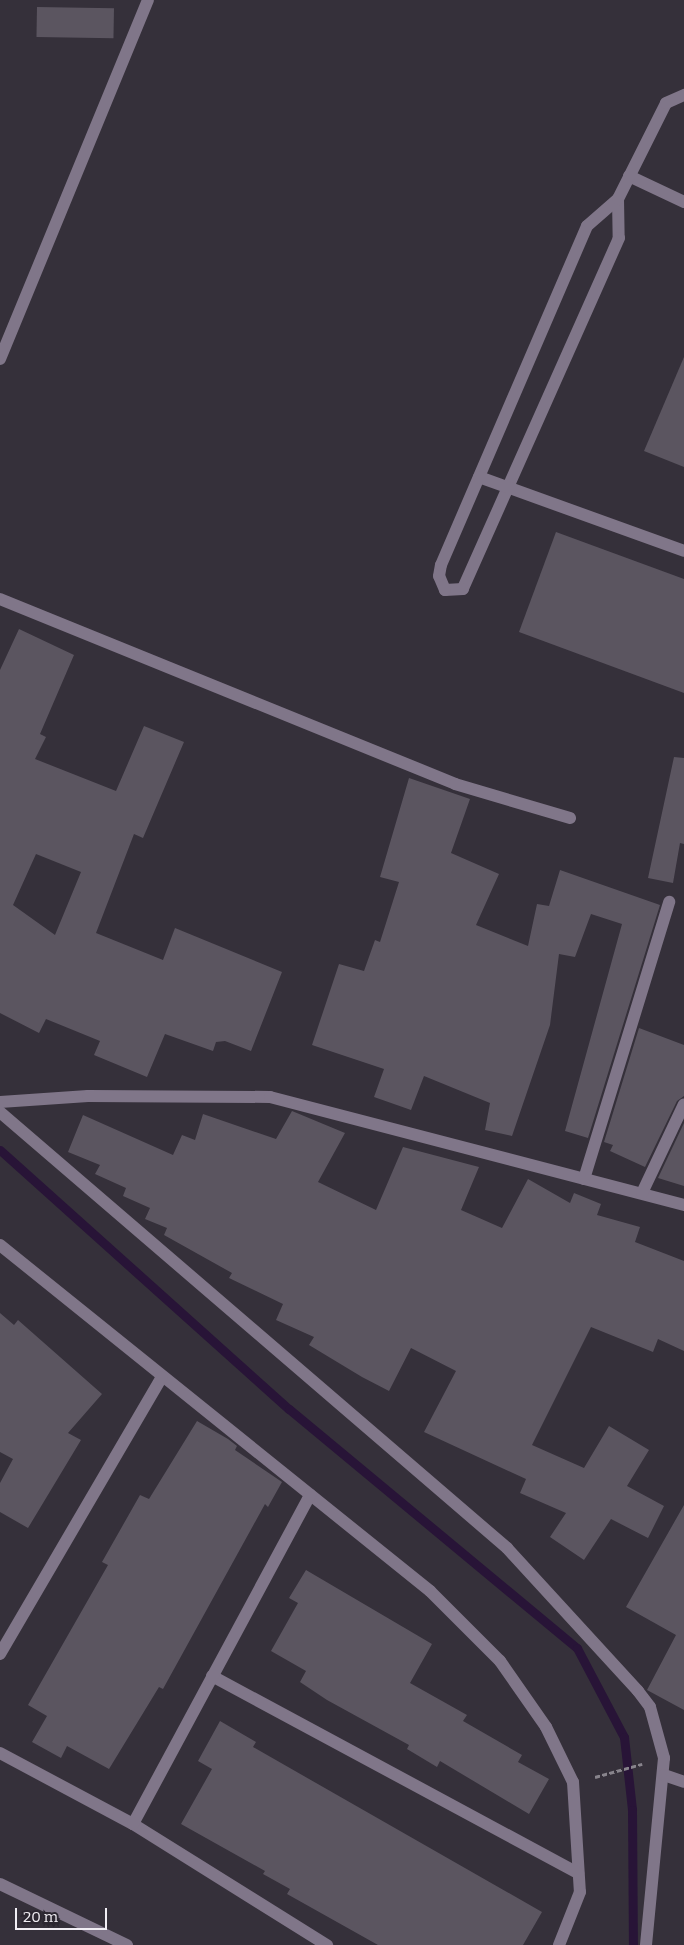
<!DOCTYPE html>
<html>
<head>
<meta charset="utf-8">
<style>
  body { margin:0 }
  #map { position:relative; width:684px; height:1945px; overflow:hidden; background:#35303a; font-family:Bitter,serif }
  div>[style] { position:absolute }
  .stream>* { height:9px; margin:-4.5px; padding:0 4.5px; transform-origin:4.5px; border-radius:4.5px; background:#281437 }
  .building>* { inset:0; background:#5b5560; transform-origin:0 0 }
  .path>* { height:3px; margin-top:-1.5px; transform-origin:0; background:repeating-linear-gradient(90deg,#88848c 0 5px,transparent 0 7.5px) }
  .minor>* { height:12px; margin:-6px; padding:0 6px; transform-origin:6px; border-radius:6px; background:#807689 }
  span { translate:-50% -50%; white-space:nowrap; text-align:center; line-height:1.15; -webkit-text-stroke:4px #2b2630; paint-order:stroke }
  .scale { position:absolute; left:15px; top:1908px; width:92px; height:22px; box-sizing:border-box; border:2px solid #f1eef4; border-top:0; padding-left:6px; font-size:15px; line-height:18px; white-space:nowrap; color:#f1eef4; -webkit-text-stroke:4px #2b2630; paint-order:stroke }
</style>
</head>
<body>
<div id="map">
  <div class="stream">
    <i style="left:0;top:1150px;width:388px;rotate:41.9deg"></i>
    <i style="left:289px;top:1409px;width:374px;rotate:39.7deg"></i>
    <i style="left:577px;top:1648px;width:101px;rotate:62.2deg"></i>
    <i style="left:624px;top:1737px;width:73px;rotate:83.7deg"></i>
    <i style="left:632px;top:1810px;width:135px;rotate:89.6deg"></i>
  </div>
  <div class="building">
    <i style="left:37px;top:7px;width:77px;height:30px;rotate:1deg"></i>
    <i style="clip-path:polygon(684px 357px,684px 467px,644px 451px)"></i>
    <i style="clip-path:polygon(556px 532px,684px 579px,684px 693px,519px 632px)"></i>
    <i style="clip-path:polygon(evenodd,19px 629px,74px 655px,40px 734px,46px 737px,35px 759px,116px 791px,144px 726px,184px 742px,143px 838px,134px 834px,96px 933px,163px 960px,175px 928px,282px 972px,251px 1051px,225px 1041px,216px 1042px,213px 1051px,165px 1034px,147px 1077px,94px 1055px,100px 1041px,46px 1019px,39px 1033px,0 1013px,0 670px,19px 629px,36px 854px,81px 872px,55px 935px,13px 905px,36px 854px)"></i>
    <i style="clip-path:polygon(674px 757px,684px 758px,684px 844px,680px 843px,673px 883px,648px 878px)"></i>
    <i style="clip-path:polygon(409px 778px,470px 799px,451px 853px,499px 874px,476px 925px,528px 946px,537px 904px,549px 906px,560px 870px,660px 905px,588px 1138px,565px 1131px,622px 924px,591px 914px,575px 957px,559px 954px,550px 1025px,512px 1136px,485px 1130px,490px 1103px,424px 1076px,411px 1110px,374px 1097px,384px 1069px,312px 1045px,339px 964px,364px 971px,375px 940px,380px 942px,399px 882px,380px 877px)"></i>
    <i style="clip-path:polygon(639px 1028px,684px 1045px,684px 1096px,677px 1101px,645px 1167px,610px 1151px,613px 1145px,604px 1142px)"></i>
    <i style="clip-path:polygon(292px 1111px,345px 1133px,318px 1182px,376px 1210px,403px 1147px,479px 1167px,461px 1210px,502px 1228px,528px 1179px,570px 1203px,574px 1193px,601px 1204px,597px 1215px,640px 1227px,635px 1242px,684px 1261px,684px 1351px,658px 1339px,653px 1352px,591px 1327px,532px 1445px,584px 1468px,609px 1426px,649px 1450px,627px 1486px,664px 1506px,648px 1538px,611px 1519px,584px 1560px,550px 1537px,566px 1513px,520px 1493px,526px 1479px,424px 1432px,456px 1371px,411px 1348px,389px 1391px,362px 1377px,309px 1345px,314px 1337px,276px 1320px,283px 1304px,229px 1278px,232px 1273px,164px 1235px,167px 1228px,145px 1219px,150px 1208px,123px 1196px,126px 1188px,95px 1174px,100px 1165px,68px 1152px,83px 1115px,173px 1155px,182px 1135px,195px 1140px,203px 1114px,276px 1139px)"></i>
    <i style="clip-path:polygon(684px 1123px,684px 1186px,658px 1178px)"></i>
    <i style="clip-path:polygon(0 1313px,14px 1325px,18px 1320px,102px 1394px,68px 1433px,81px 1440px,28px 1528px,0 1512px,0 1483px,13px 1459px,0 1452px)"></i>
    <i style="clip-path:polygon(197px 1421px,228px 1439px,237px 1446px,235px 1450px,282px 1482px,268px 1507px,265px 1504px,163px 1689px,159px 1687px,109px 1769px,67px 1746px,61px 1758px,32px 1742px,47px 1716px,28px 1705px,108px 1565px,102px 1562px,140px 1495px,149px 1499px)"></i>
    <i style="clip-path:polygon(684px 1505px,684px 1710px,647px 1690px,676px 1635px,626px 1607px)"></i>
    <i style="clip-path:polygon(306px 1570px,432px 1644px,410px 1683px,467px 1715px,463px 1721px,522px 1755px,518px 1762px,549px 1779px,529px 1814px,440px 1761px,437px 1767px,407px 1749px,409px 1745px,327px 1700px,300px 1682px,306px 1671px,271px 1651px,298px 1603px,289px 1598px)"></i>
    <i style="clip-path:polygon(220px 1721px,256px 1742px,253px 1747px,542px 1912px,523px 1945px,378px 1945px,287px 1894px,290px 1889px,263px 1874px,265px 1871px,181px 1824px,212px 1769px,198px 1761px)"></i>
  </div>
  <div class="path">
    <i style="left:595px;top:1777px;width:49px;rotate:-15.5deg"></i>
  </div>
  <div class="minor">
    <i style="left:629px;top:176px;width:61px;rotate:25.3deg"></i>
    <i style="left:618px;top:199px;width:39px;rotate:89deg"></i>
    <i style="left:619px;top:238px;width:384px;rotate:114deg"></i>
    <i style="left:463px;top:589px;width:18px;rotate:177deg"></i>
    <i style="left:445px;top:590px;width:15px;rotate:-113deg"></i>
    <i style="left:439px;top:576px;width:11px;rotate:-80deg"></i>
    <i style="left:441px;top:565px;width:369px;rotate:-66.7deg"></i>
    <i style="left:587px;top:226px;width:41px;rotate:-41.1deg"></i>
    <i style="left:618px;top:199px;width:107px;rotate:-63.4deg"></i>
    <i style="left:666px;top:103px;width:20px;rotate:-24deg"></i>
    <i style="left:0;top:359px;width:388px;rotate:-67.6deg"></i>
    <i style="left:479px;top:477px;width:218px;rotate:19.8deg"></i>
    <i style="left:0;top:599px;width:491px;rotate:22.1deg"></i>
    <i style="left:455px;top:784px;width:120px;rotate:16.5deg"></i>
    <i style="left:0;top:1102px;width:88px;rotate:-3.9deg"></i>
    <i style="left:88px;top:1096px;width:182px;rotate:0.3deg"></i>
    <i style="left:270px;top:1097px;width:428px;rotate:14.6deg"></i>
    <i style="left:0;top:1112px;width:669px;rotate:40.69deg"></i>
    <i style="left:507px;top:1548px;width:194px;rotate:47.5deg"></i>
    <i style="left:638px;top:1691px;width:20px;rotate:53deg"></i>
    <i style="left:650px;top:1707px;width:53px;rotate:74.6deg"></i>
    <i style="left:664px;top:1758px;width:188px;rotate:95.5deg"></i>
    <i style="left:584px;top:1179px;width:290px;rotate:-72.9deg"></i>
    <i style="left:642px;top:1193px;width:98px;rotate:-64.7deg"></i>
    <i style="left:0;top:1245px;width:552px;rotate:38.82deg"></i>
    <i style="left:430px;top:1591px;width:99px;rotate:45deg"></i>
    <i style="left:500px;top:1661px;width:80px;rotate:55.1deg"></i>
    <i style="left:546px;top:1727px;width:61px;rotate:63.9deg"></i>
    <i style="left:573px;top:1782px;width:110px;rotate:86.4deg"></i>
    <i style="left:580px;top:1892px;width:57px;rotate:111.6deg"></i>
    <i style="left:0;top:1654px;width:320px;rotate:-59.7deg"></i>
    <i style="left:212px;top:1676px;width:416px;rotate:28.3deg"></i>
    <i style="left:0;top:1753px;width:151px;rotate:28.1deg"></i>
    <i style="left:133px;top:1824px;width:229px;rotate:32deg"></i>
    <i style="left:664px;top:1775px;width:21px;rotate:19deg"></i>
    <i style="left:133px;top:1824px;width:374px;rotate:-61.7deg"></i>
    <i style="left:0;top:1884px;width:141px;rotate:25.7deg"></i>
  </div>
  <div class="scale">20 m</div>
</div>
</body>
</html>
